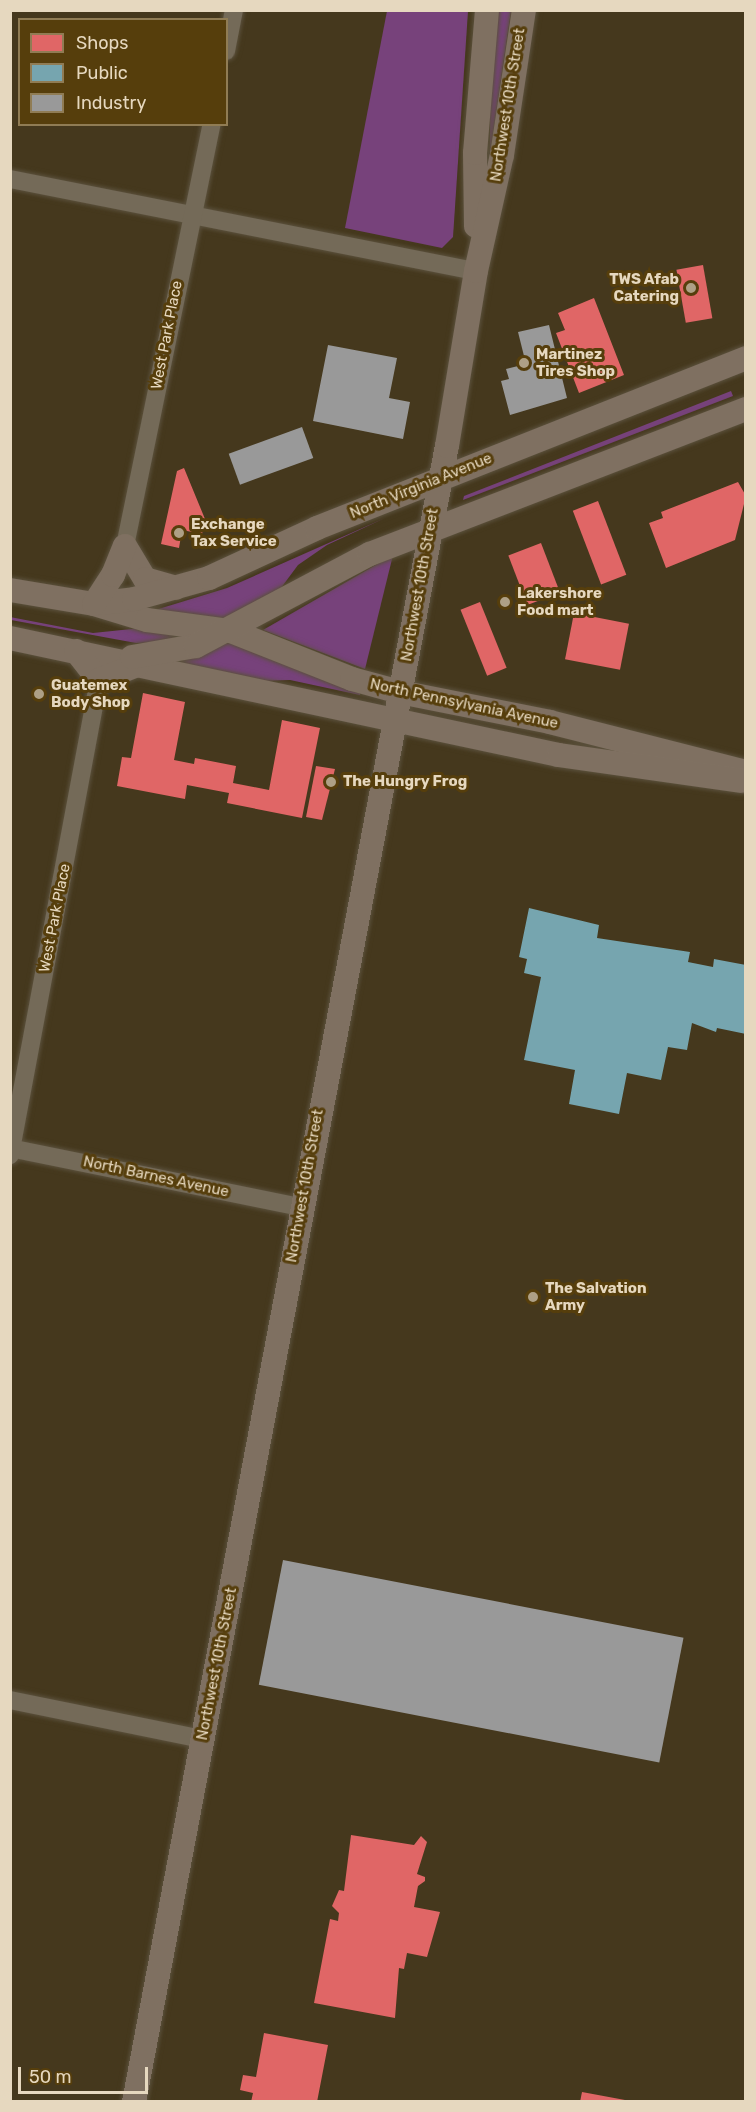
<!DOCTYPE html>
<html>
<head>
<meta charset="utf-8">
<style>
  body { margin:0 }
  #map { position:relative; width:756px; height:2112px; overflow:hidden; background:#45381d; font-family:Rubik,sans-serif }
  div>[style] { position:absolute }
  .green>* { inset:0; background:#77427b }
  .shops>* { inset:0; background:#e06666; transform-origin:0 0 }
  .public>* { inset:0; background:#76a5af }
  .industry>* { inset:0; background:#999; transform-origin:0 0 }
  .roads { filter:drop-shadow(0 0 2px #5b513d) drop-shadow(0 0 2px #5b513d) }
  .minor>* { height:18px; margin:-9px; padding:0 9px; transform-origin:9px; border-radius:9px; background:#746a58 }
  .major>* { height:24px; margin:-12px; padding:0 12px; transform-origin:12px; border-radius:12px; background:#7f7061 }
  .dots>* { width:16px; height:16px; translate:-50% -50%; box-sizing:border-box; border:3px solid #563e0c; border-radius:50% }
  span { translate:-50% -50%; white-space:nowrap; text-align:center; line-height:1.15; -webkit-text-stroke:6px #563e0c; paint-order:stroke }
  .street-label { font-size:15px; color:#e6d8bf }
  .poi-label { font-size:15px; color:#e6d8bf; font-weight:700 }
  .right { translate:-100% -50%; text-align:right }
  .left { translate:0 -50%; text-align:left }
  .frame { position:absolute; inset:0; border:12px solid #e6d8bf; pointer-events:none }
  .legend { position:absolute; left:18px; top:18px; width:210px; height:108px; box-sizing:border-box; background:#563e0c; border:2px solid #907c54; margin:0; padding:8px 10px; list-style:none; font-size:18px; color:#e6d8bf }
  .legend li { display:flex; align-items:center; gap:12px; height:30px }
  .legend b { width:30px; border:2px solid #907c54 }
  .scale { position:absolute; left:18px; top:2067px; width:130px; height:27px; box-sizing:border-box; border:3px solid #e6d8bf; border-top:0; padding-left:8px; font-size:18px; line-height:21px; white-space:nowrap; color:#e6d8bf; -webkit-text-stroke:4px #563e0c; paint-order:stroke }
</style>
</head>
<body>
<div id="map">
  <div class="green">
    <i style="clip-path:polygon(387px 11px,468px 11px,453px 237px,442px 248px,345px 228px)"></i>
    <i style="clip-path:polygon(497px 11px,511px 11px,490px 154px,490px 75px)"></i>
    <i style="clip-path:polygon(731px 391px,733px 396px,463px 500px,464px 496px)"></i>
    <i style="clip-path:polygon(385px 518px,327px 545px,298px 565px,278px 592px,232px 619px,152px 611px,227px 588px)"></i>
    <i style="clip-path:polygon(393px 555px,365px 669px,263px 630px)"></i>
    <i style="clip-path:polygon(10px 617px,93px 633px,141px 628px,195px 634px,160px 642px,136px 643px,11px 620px)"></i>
    <i style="clip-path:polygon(233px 641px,360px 692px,360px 695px,290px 680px,258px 681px,179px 662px)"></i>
  </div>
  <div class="shops">
    <i style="left:703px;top:265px;width:54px;height:27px;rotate:80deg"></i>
    <i style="clip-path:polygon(594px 298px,624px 375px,579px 393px,556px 333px,565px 330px,558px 313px)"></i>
    <i style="clip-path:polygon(184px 468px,205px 519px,202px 534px,182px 530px,179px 548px,161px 544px,177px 471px)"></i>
    <i style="clip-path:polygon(738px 482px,746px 496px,735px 540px,666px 568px,649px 523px,663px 518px,661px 512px)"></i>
    <i style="left:598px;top:501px;width:79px;height:27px;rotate:69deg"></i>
    <i style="left:541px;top:543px;width:53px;height:35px;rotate:69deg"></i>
    <i style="left:480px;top:602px;width:71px;height:21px;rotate:68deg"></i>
    <i style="left:574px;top:613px;width:56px;height:47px;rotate:11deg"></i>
    <i style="clip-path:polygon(143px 693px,185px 702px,174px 760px,194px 764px,195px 758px,236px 766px,233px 783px,269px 790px,282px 720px,320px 728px,302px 818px,227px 803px,229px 793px,187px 785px,185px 799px,117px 786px,122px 757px,131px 758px)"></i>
    <i style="clip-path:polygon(316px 766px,335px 769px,322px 820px,306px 817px)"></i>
    <i style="clip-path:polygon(351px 1835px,414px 1845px,421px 1836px,427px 1842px,417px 1874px,425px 1877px,425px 1881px,418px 1886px,414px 1907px,440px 1912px,427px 1957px,407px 1953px,404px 1969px,399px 1968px,395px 2018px,314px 2003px,330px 1919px,338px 1921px,339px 1913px,332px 1906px,339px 1890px,344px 1891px)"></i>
    <i style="clip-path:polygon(264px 2033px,328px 2045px,317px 2102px,251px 2102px,253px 2093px,240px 2090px,243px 2075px,256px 2077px)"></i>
    <i style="clip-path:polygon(582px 2092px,625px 2100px,625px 2102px,580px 2102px)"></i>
  </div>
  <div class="public">
    <i style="clip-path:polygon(529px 908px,599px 925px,597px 938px,690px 952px,688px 962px,713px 967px,714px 959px,746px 965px,746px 1034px,717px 1028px,716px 1032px,692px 1023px,687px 1050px,668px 1047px,661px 1080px,627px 1073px,619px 1114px,569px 1104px,575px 1070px,524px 1060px,541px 977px,524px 973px,527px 959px,519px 957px)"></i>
  </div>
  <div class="industry">
    <i style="clip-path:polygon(549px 325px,567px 398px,510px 415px,501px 381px,509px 379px,506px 369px,526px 364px,518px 332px)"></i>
    <i style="clip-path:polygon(328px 345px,397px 358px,389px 398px,410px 402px,403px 439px,313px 421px)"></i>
    <i style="left:302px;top:427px;width:33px;height:78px;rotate:70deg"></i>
    <i style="left:283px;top:1560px;width:408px;height:127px;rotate:11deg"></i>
  </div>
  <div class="roads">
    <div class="minor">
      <i style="left:226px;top:51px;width:42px;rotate:-79deg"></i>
      <i style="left:10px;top:179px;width:475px;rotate:11.2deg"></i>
      <i style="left:125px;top:546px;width:431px;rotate:-78.4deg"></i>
      <i style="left:10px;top:1148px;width:297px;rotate:11.5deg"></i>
      <i style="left:10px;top:1155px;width:483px;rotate:-79.4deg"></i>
      <i style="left:10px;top:1700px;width:195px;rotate:11.5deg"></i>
    </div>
    <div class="major">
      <i style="left:476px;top:226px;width:73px;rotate:-90.8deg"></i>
      <i style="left:475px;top:153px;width:144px;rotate:-85.2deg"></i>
      <i style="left:125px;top:546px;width:39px;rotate:59deg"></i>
      <i style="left:145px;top:579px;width:32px;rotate:16deg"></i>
      <i style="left:10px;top:590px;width:85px;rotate:9.5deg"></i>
      <i style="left:94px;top:604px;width:55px;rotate:16.8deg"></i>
      <i style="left:147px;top:620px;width:85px;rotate:7.5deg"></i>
      <i style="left:231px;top:631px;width:130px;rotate:21.6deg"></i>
      <i style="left:352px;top:679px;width:50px;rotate:15.2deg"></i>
      <i style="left:400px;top:692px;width:153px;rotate:11.3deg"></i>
      <i style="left:550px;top:722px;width:202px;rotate:14.3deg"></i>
      <i style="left:102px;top:603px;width:32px;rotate:-7deg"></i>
      <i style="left:134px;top:599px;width:78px;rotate:-15.6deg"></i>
      <i style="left:209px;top:578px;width:119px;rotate:-24.8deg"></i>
      <i style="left:317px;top:528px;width:461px;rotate:-21.6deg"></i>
      <i style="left:94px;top:604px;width:35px;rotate:-57deg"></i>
      <i style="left:113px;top:575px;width:31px;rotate:-68deg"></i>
      <i style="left:10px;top:638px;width:561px;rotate:12.03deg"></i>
      <i style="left:559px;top:755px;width:184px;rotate:8.1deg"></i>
      <i style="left:76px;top:651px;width:37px;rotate:52deg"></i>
      <i style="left:99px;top:680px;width:41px;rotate:-21.5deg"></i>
      <i style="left:132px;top:657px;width:65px;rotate:-9.8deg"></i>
      <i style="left:196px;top:646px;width:197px;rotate:-27.9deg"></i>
      <i style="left:370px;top:554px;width:403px;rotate:-21.1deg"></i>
      <i style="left:134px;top:2102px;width:1685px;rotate:-79.3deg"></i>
      <i style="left:447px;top:446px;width:177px;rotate:-80.6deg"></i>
      <i style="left:476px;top:271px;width:119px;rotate:-77.4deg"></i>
      <i style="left:502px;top:155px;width:147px;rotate:-81.4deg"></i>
    </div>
  </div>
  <div class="dots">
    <i style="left:691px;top:288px;background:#aea086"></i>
    <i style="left:524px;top:363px;background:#aea086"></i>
    <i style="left:179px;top:533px;background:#aea086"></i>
    <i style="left:505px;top:602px;background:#aea086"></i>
    <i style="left:39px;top:694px;background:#aea086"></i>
    <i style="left:331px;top:782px;background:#aea086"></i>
    <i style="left:533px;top:1297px;background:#aea086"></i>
  </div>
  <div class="street-label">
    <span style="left:508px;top:105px;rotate:-81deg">Northwest 10th Street</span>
    <span style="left:167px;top:335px;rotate:-79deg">West Park Place</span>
    <span style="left:421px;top:486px;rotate:-22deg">North Virginia Avenue</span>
    <span style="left:420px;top:585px;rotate:-80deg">Northwest 10th Street</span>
    <span style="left:464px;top:704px;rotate:12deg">North Pennsylvania Avenue</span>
    <span style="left:55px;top:918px;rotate:-79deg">West Park Place</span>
    <span style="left:156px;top:1177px;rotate:12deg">North Barnes Avenue</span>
    <span style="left:305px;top:1186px;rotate:-80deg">Northwest 10th Street</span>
    <span style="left:217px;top:1664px;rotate:-79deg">Northwest 10th Street</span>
  </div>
  <div class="poi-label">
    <span class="right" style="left:679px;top:288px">TWS Afab<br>Catering</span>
    <span class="left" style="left:536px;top:363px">Martinez<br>Tires Shop</span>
    <span class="left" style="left:191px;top:533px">Exchange<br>Tax Service</span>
    <span class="left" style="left:517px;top:602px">Lakershore<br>Food mart</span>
    <span class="left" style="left:51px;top:694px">Guatemex<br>Body Shop</span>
    <span class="left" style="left:343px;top:782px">The Hungry Frog</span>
    <span class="left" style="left:545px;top:1297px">The Salvation<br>Army</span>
  </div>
  <div class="frame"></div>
  <ul class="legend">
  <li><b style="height:16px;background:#e06666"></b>Shops</li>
  <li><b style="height:16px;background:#76a5af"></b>Public</li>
  <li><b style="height:16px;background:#999"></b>Industry</li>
  </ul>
  <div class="scale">50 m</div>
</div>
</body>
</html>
